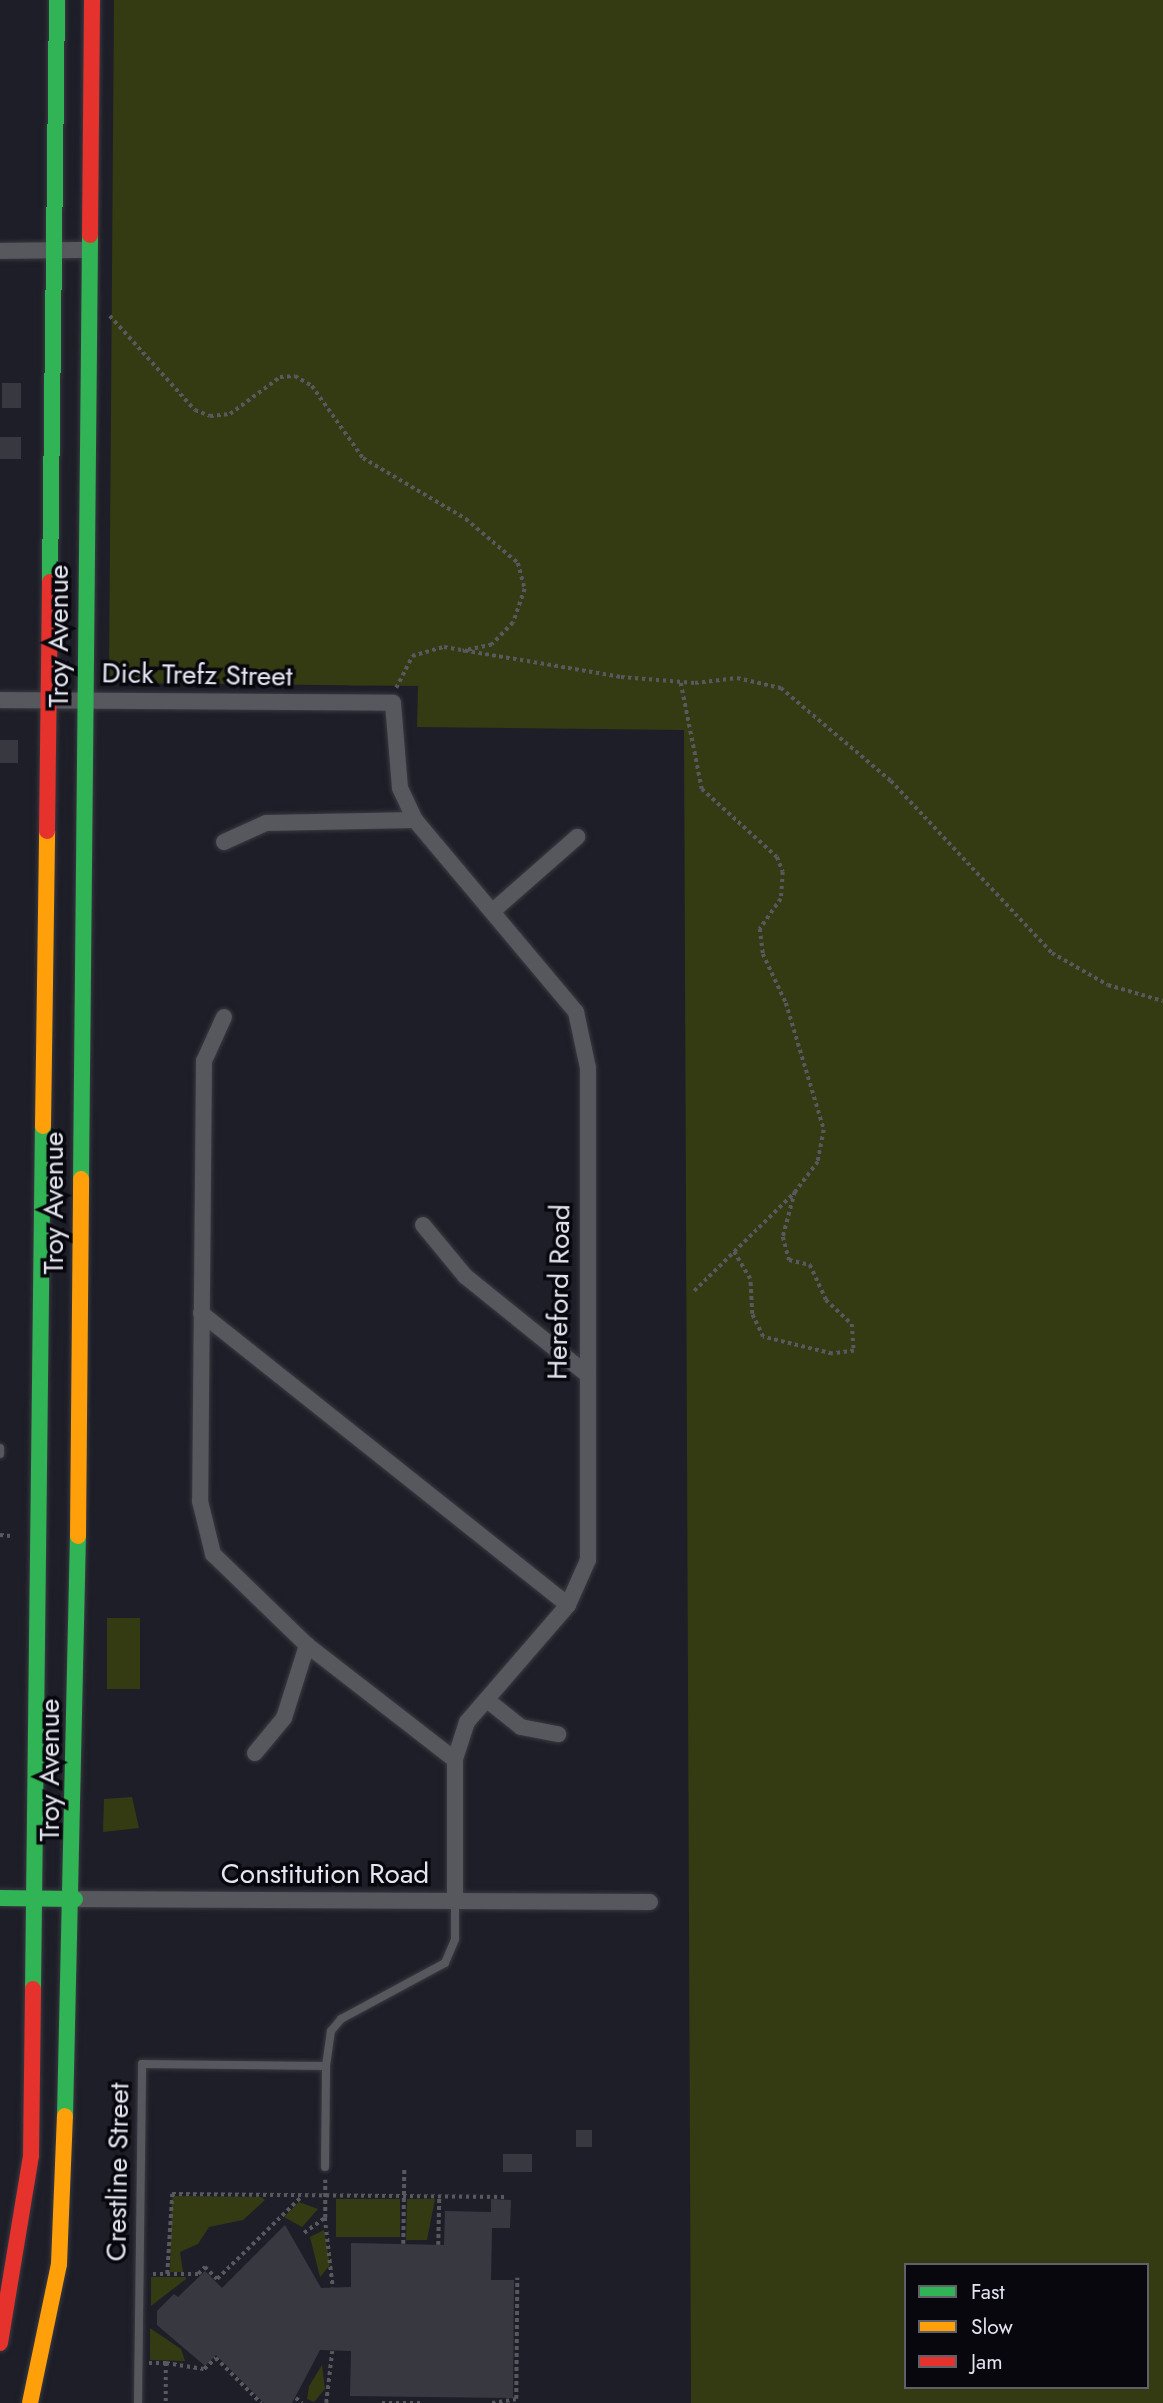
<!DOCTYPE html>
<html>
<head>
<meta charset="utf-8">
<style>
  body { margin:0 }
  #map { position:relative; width:1163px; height:2403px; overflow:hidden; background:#1e1e28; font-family:Jost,sans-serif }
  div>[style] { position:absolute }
  .green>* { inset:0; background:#343b12; transform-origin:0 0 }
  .building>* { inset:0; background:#383940; transform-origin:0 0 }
  .path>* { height:3.5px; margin-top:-1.75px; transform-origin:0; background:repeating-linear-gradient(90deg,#58585f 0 3.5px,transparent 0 7px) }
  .roads { filter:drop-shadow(0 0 2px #393941) drop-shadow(0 0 2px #393941) }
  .lane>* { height:8px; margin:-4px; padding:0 4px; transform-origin:4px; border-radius:4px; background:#57585e }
  .street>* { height:16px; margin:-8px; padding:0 8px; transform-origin:8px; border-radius:8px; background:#57585e }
  .fast>* { height:16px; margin:-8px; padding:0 8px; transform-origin:8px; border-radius:8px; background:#30b455 }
  .slow>* { height:16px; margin:-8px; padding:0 8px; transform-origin:8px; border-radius:8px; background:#ff9f0a }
  .jam>* { height:16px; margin:-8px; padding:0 8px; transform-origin:8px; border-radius:8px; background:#e5322d }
  span { translate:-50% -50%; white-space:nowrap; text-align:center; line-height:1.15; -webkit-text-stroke:7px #07070d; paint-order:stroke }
  .street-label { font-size:28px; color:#e4e5f0 }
  .legend { position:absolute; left:904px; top:2263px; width:245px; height:126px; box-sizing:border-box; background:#07070d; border:2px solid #5f6068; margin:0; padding:9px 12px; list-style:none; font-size:21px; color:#e4e5f0 }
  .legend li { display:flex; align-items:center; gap:14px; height:35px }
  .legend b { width:35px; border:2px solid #5f6068 }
</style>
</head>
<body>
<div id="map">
  <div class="green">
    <i style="clip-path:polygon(evenodd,114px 0,1163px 0,1163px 2403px,691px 2403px,684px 730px,417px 727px,418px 686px,120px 683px,109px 677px,114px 0,906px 2265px,1147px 2265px,1147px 2387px,906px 2387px,906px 2265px)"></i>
    <i style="left:107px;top:1618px;width:33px;height:71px"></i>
    <i style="clip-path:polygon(132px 1797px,139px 1828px,103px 1832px,104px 1799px)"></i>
    <i style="clip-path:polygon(172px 2196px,261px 2197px,265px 2200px,243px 2220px,209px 2227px,198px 2244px,180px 2252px,183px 2272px,170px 2272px)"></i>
    <i style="left:400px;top:2199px;width:38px;height:64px;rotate:90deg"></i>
    <i style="clip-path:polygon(407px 2199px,435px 2199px,427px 2240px,406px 2240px)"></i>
    <i style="clip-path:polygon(299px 2202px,318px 2209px,302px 2227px,284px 2217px)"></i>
    <i style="clip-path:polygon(324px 2230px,330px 2265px,320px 2277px,310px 2237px)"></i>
    <i style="clip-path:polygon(151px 2277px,186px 2277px,186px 2279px,151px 2306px)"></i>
    <i style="clip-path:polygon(150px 2328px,181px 2349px,185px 2361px,150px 2360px)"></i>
    <i style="clip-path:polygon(322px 2365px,325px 2389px,314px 2402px,307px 2399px,309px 2386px)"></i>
  </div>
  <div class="building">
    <i style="left:2px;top:383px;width:19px;height:25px"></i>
    <i style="left:0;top:437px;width:21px;height:22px"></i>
    <i style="left:0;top:740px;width:18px;height:23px"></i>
    <i style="left:576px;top:2130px;width:16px;height:17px"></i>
    <i style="left:503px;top:2154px;width:29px;height:18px"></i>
    <i style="clip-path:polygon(491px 2199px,511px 2200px,510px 2228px,492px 2228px,491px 2280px,514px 2280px,513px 2398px,350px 2396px,351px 2351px,320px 2350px,292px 2403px,264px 2403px,216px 2355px,205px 2366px,157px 2325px,157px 2311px,174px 2294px,178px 2297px,205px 2271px,222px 2288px,285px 2225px,321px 2288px,351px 2287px,351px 2243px,444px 2245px,445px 2211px,491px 2212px)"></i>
  </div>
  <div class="path">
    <i style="left:110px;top:316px;width:127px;rotate:47.9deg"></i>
    <i style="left:195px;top:410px;width:16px;rotate:22deg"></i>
    <i style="left:210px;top:416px;width:20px;rotate:-6deg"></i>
    <i style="left:230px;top:414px;width:62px;rotate:-36.5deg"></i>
    <i style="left:280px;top:377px;width:15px;rotate:-4deg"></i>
    <i style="left:295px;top:376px;width:20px;rotate:30deg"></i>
    <i style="left:312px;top:386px;width:88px;rotate:54.7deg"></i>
    <i style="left:363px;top:458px;width:120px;rotate:30.6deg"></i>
    <i style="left:466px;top:519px;width:68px;rotate:40.2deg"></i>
    <i style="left:518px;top:563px;width:27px;rotate:75deg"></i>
    <i style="left:525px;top:589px;width:36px;rotate:109deg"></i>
    <i style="left:513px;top:623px;width:30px;rotate:134deg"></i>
    <i style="left:492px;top:645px;width:30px;rotate:168deg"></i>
    <i style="left:681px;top:683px;width:108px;rotate:78.8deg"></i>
    <i style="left:702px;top:789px;width:101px;rotate:42.2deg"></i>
    <i style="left:777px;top:857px;width:16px;rotate:68deg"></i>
    <i style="left:783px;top:872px;width:27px;rotate:94deg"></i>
    <i style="left:781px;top:899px;width:37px;rotate:125deg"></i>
    <i style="left:760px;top:929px;width:25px;rotate:83deg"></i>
    <i style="left:763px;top:954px;width:54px;rotate:64.9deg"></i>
    <i style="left:786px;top:1003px;width:133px;rotate:73.3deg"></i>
    <i style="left:824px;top:1130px;width:33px;rotate:101deg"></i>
    <i style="left:818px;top:1162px;width:38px;rotate:127deg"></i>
    <i style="left:795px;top:1192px;width:47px;rotate:104.9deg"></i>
    <i style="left:783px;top:1237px;width:24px;rotate:75deg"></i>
    <i style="left:789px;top:1260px;width:22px;rotate:13deg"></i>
    <i style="left:810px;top:1265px;width:38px;rotate:65deg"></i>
    <i style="left:826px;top:1300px;width:35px;rotate:43deg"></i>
    <i style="left:852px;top:1324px;width:27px;rotate:86deg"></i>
    <i style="left:854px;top:1351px;width:22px;rotate:172deg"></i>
    <i style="left:832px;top:1354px;width:71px;rotate:-166.2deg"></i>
    <i style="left:763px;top:1337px;width:25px;rotate:-116deg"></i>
    <i style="left:752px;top:1314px;width:35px;rotate:-93deg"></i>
    <i style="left:750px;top:1279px;width:33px;rotate:-121deg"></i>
    <i style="left:396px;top:688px;width:36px;rotate:-63deg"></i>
    <i style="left:412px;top:656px;width:33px;rotate:-16deg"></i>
    <i style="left:444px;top:647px;width:180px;rotate:9.6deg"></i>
    <i style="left:621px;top:677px;width:74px;rotate:4.6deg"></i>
    <i style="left:695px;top:683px;width:42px;rotate:-6.8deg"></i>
    <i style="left:737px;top:678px;width:45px;rotate:12.8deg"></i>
    <i style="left:781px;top:688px;width:144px;rotate:40.2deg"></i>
    <i style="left:891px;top:781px;width:236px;rotate:46.9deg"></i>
    <i style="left:1052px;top:953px;width:64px;rotate:29.7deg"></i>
    <i style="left:1108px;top:985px;width:57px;rotate:16.2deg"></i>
    <i style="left:694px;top:1291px;width:141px;rotate:-44.4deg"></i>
    <i style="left:0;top:1535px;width:10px;rotate:6deg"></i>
    <i style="left:325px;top:2218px;width:70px;rotate:83.5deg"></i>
    <i style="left:304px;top:2233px;width:26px;rotate:-36deg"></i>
    <i style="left:325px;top:2218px;width:38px;rotate:-90deg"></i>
    <i style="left:403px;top:2244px;width:76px;rotate:-89.2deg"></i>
    <i style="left:438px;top:2245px;width:49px;rotate:-88.8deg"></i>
    <i style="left:153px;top:2274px;width:14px"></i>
    <i style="left:167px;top:2274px;width:80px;rotate:-86.4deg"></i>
    <i style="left:172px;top:2194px;width:335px;rotate:0.5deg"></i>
    <i style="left:167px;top:2274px;width:31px"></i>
    <i style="left:198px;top:2274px;width:10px;rotate:-45deg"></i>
    <i style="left:205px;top:2267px;width:17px;rotate:45deg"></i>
    <i style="left:217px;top:2279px;width:119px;rotate:-44.3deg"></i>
    <i style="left:149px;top:2363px;width:17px"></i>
    <i style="left:166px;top:2363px;width:40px;rotate:90deg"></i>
    <i style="left:166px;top:2363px;width:38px;rotate:9deg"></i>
    <i style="left:204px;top:2369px;width:16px;rotate:-43deg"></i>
    <i style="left:216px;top:2358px;width:64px;rotate:45deg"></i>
    <i style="left:296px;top:2398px;width:8px;rotate:40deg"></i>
    <i style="left:326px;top:2403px;width:52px;rotate:-83.4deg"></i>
    <i style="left:382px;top:2403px;width:42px"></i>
    <i style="left:492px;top:2403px;width:24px;rotate:-9deg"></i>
    <i style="left:516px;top:2399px;width:121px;rotate:-89.5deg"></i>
  </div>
  <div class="roads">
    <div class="lane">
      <i style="left:0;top:1448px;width:6px;rotate:90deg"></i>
      <i style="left:325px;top:2167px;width:101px;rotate:-89.4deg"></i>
      <i style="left:138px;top:2403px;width:339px;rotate:-89.3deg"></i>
      <i style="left:142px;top:2064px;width:184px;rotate:0.6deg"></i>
      <i style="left:326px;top:2066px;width:35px;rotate:-82deg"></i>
      <i style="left:331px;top:2031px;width:16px;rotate:-50deg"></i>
      <i style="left:341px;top:2019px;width:118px;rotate:-28.3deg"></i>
      <i style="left:445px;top:1963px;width:26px;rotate:-67deg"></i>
      <i style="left:455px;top:1939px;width:38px;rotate:-90deg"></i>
    </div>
    <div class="street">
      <i style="left:0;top:251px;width:88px;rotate:-0.7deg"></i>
      <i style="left:0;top:700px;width:393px;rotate:0.4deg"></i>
      <i style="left:393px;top:703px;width:85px;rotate:85.3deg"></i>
      <i style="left:400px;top:788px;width:35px;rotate:65deg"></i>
      <i style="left:415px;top:820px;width:251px;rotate:50deg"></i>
      <i style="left:576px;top:1012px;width:57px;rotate:77.9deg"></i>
      <i style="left:588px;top:1068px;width:492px;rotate:90deg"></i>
      <i style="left:588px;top:1560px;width:49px;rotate:114deg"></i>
      <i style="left:568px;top:1605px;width:155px;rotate:130.8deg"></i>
      <i style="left:467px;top:1722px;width:40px;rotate:108deg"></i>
      <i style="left:455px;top:1760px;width:141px;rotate:90deg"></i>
      <i style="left:224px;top:842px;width:46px;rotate:-24.3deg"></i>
      <i style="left:266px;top:823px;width:149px;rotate:-1.2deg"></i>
      <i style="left:494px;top:910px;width:111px;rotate:-41.3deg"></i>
      <i style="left:224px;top:1017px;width:48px;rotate:114.4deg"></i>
      <i style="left:204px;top:1061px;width:440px;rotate:90.5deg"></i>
      <i style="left:200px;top:1501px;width:55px;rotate:76.2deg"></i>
      <i style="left:213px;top:1554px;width:131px;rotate:44.1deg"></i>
      <i style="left:307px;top:1645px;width:187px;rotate:37.8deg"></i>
      <i style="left:423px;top:1225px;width:66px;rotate:50.5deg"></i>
      <i style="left:465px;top:1276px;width:153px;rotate:38.9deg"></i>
      <i style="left:201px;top:1313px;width:469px;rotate:38.5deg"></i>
      <i style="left:487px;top:1700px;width:43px;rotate:38.5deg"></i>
      <i style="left:521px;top:1727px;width:38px;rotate:11deg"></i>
      <i style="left:255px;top:1753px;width:45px;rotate:-50.4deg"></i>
      <i style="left:284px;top:1718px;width:77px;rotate:-72.5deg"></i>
      <i style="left:75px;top:1899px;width:575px;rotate:0.3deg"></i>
    </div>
    <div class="fast">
      <i style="left:50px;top:582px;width:582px;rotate:-89.31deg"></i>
      <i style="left:81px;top:1179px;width:944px;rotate:-89.45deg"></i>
      <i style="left:0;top:1898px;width:75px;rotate:0.8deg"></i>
      <i style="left:33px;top:1989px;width:863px;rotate:-89.34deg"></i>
      <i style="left:65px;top:2116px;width:580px;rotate:-88.72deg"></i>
    </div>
    <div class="slow">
      <i style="left:43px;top:1126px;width:295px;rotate:-89.2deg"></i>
      <i style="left:78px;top:1536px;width:357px;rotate:-89.5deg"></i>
      <i style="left:30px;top:2403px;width:142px;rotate:-78.2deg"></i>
      <i style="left:59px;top:2264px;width:148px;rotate:-87.7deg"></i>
    </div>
    <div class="jam">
      <i style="left:90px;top:235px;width:235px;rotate:-89.5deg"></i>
      <i style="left:47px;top:831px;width:249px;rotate:-89.3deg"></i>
      <i style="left:0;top:2343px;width:190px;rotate:-80.6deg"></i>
      <i style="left:31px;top:2156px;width:167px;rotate:-89.3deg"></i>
    </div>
  </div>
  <div class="street-label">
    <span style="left:59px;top:636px;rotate:-90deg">Troy Avenue</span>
    <span style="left:197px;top:675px;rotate:1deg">Dick Trefz Street</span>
    <span style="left:54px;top:1203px;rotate:-90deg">Troy Avenue</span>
    <span style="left:559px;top:1292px;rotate:-89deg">Hereford Road</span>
    <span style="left:50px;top:1770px;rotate:-90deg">Troy Avenue</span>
    <span style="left:325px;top:1874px">Constitution Road</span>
    <span style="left:118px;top:2172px;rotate:-89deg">Crestline Street</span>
  </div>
  <ul class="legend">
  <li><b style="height:9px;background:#30b455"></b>Fast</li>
  <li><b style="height:9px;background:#ff9f0a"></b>Slow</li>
  <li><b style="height:9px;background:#e5322d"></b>Jam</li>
  </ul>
</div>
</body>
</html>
